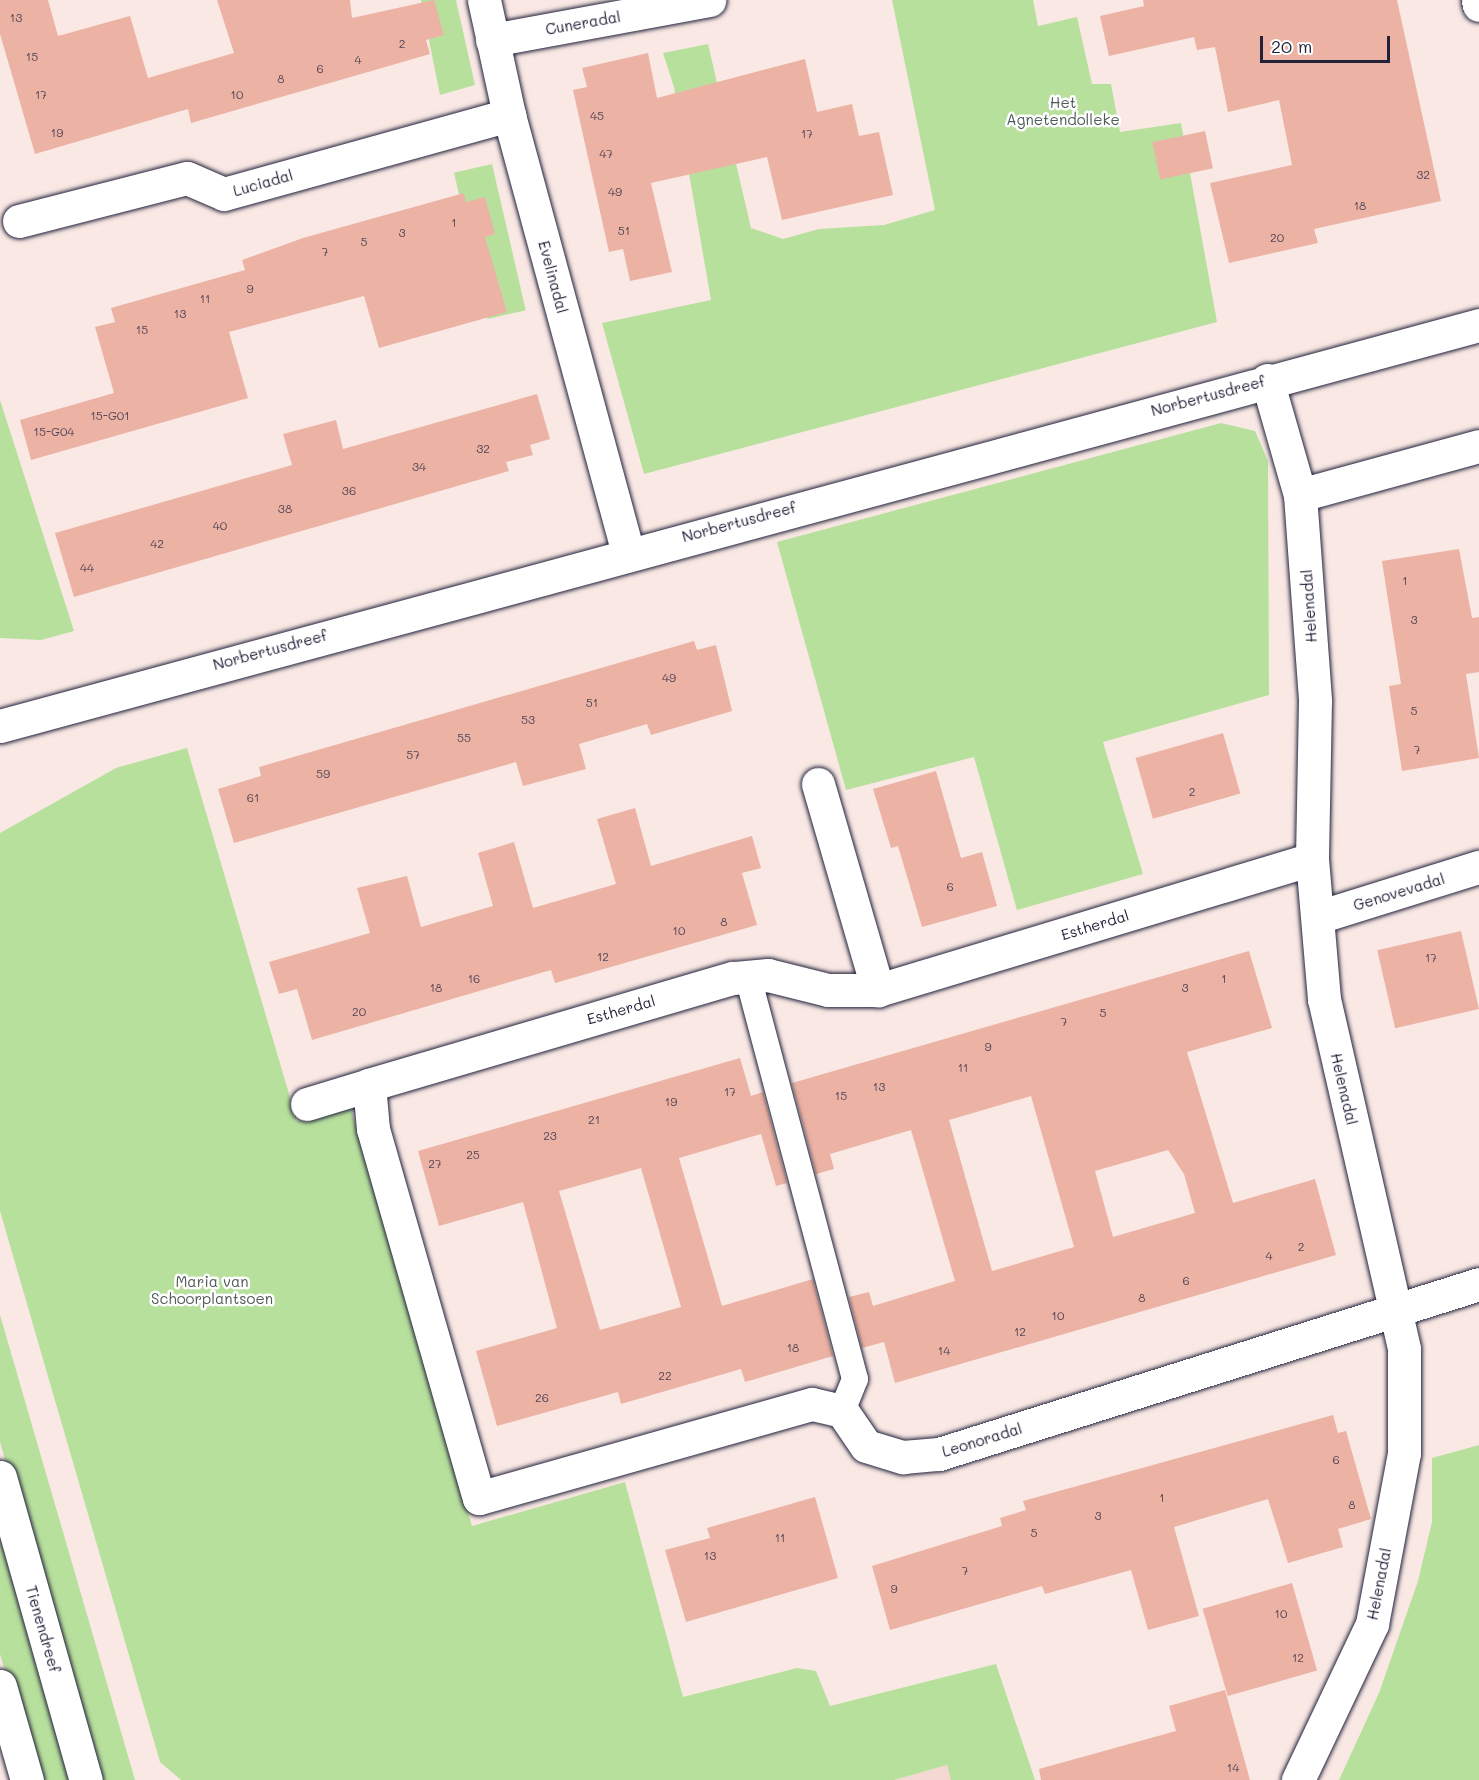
<!DOCTYPE html>
<html>
<head>
<meta charset="utf-8">
<style>
  body { margin:0 }
  #map { position:relative; width:1479px; height:1780px; overflow:hidden; background:#f9e8e4; font-family:Mali,sans-serif }
  div>[style] { position:absolute }
  .built>* { inset:0; background:#f5d8d1 }
  .green>* { inset:0; background:#b8e09d; transform-origin:0 0 }
  .building>* { inset:0; background:#ecb3a5; transform-origin:0 0 }
  .roads { filter:drop-shadow(0 0 2px #22223b) drop-shadow(0 0 2px #22223b) }
  .lane>* { height:26px; margin:-13px; padding:0 13px; transform-origin:13px; border-radius:13px; background:#fff }
  .street>* { height:33px; margin:-16.5px; padding:0 16.5px; transform-origin:16.5px; border-radius:16.5px; background:#fff }
  .secondary>* { height:33px; margin:-16.5px; padding:0 16.5px; transform-origin:16.5px; border-radius:16.5px; background:#fff }
  span { translate:-50% -50%; white-space:nowrap; text-align:center; line-height:1.15; -webkit-text-stroke:5px #fff; paint-order:stroke }
  .number-label { font-size:12px; color:#544656 }
  .number-label span { -webkit-text-stroke-width:0 }
  .street-label { font-size:15px; color:#22223b }
  .park-label { font-size:15px; color:#4f5b58 }
  .scale { position:absolute; left:1260px; top:36px; width:130px; height:27px; box-sizing:border-box; border:3px solid #22223b; border-top:0; padding-left:8px; font-size:18px; line-height:21px; white-space:nowrap; color:#22223b; -webkit-text-stroke:4px #fff; paint-order:stroke }
</style>
</head>
<body>
<div id="map">
  <div class="built">
    <i style="clip-path:polygon(947px 1765px,951px 1780px,894px 1780px)"></i>
  </div>
  <div class="green">
    <i style="clip-path:polygon(421px 0,456px 0,475px 85px,440px 95px)"></i>
    <i style="clip-path:polygon(892px 0,1033px 0,1038px 26px,1077px 17px,1092px 84px,1111px 84px,1120px 132px,1181px 123px,1217px 322px,644px 474px,602px 323px,711px 300px,674px 87px,663px 53px,708px 44px,751px 228px,783px 239px,819px 229px,884px 225px,935px 210px)"></i>
    <i style="left:492px;top:164px;width:150px;height:39px;rotate:77deg"></i>
    <i style="clip-path:polygon(0 400px,74px 631px,41px 640px,0 638px)"></i>
    <i style="clip-path:polygon(1221px 423px,1255px 431px,1268px 461px,1269px 695px,1103px 742px,1143px 874px,1017px 910px,974px 757px,846px 790px,777px 542px)"></i>
    <i style="clip-path:polygon(187px 748px,297px 1121px,350px 1106px,472px 1526px,625px 1482px,683px 1697px,797px 1668px,816px 1671px,830px 1706px,996px 1664px,1035px 1780px,951px 1780px,947px 1765px,894px 1780px,181px 1780px,160px 1762px,0 1211px,0 833px,116px 768px)"></i>
    <i style="clip-path:polygon(0 1315px,135px 1780px,97px 1780px,0 1442px)"></i>
    <i style="clip-path:polygon(1479px 1445px,1479px 1780px,1339px 1780px,1379px 1693px,1418px 1581px,1432px 1522px,1432px 1458px)"></i>
    <i style="clip-path:polygon(0 1538px,69px 1780px,38px 1780px,0 1654px)"></i>
  </div>
  <div class="building">
    <i style="clip-path:polygon(0 0,48px 0,58px 36px,130px 16px,148px 78px,234px 53px,217px 0,350px 0,352px 18px,434px 0,444px 35px,426px 40px,430px 54px,368px 72px,191px 123px,188px 109px,35px 154px,0 34px)"></i>
    <i style="clip-path:polygon(1143px 0,1397px 0,1441px 201px,1314px 229px,1318px 243px,1229px 263px,1210px 183px,1292px 165px,1279px 100px,1228px 112px,1215px 47px,1197px 50px,1194px 37px,1109px 56px,1100px 16px,1144px 6px)"></i>
    <i style="clip-path:polygon(648px 53px,657px 98px,805px 59px,817px 112px,852px 104px,859px 136px,879px 132px,893px 195px,782px 220px,767px 157px,651px 183px,672px 272px,630px 281px,623px 249px,609px 252px,573px 90px,587px 87px,582px 68px)"></i>
    <i style="left:1205px;top:131px;width:38px;height:54px;rotate:78deg"></i>
    <i style="clip-path:polygon(464px 193px,466px 202px,485px 197px,495px 234px,485px 237px,507px 312px,379px 348px,364px 296px,229px 332px,248px 398px,31px 460px,20px 420px,114px 393px,95px 327px,115px 322px,111px 308px,245px 270px,242px 260px,303px 238px)"></i>
    <i style="clip-path:polygon(537px 394px,550px 439px,530px 445px,533px 455px,506px 462px,509px 471px,74px 597px,55px 533px,292px 465px,283px 434px,336px 420px,343px 449px)"></i>
    <i style="clip-path:polygon(1459px 549px,1472px 618px,1479px 617px,1479px 672px,1466px 674px,1479px 758px,1402px 771px,1389px 686px,1401px 684px,1382px 561px)"></i>
    <i style="clip-path:polygon(694px 641px,697px 650px,716px 645px,732px 711px,651px 735px,647px 724px,579px 744px,586px 769px,523px 786px,516px 762px,234px 843px,218px 789px,261px 776px,259px 767px)"></i>
    <i style="left:1223px;top:733px;width:63px;height:91px;rotate:74deg"></i>
    <i style="clip-path:polygon(936px 771px,961px 858px,982px 852px,997px 906px,922px 927px,898px 846px,891px 848px,873px 789px)"></i>
    <i style="clip-path:polygon(635px 808px,651px 866px,752px 836px,761px 868px,742px 873px,757px 925px,555px 983px,551px 970px,312px 1040px,297px 989px,279px 994px,269px 962px,370px 933px,357px 888px,407px 876px,421px 927px,493px 906px,478px 853px,514px 842px,533px 908px,616px 884px,597px 819px)"></i>
    <i style="left:1461px;top:931px;width:80px;height:86px;rotate:77deg"></i>
    <i style="clip-path:polygon(evenodd,1249px 951px,1272px 1028px,1187px 1052px,1233px 1203px,1315px 1179px,1336px 1255px,895px 1383px,884px 1342px,862px 1348px,849px 1297px,869px 1292px,873px 1306px,955px 1281px,911px 1130px,830px 1154px,834px 1169px,816px 1174px,792px 1083px,1249px 951px,1031px 1096px,1074px 1247px,992px 1271px,949px 1120px,1031px 1096px,1249px 951px,1168px 1150px,1184px 1174px,1195px 1213px,1113px 1237px,1095px 1171px,1168px 1150px)"></i>
    <i style="clip-path:polygon(evenodd,740px 1058px,751px 1096px,763px 1092px,787px 1183px,776px 1186px,761px 1134px,679px 1158px,722px 1306px,813px 1279px,833px 1356px,745px 1382px,741px 1369px,621px 1404px,618px 1392px,497px 1426px,476px 1351px,557px 1328px,523px 1202px,439px 1226px,418px 1151px,740px 1058px,641px 1168px,681px 1307px,600px 1330px,559px 1191px,641px 1168px)"></i>
    <i style="clip-path:polygon(1333px 1415px,1338px 1433px,1346px 1431px,1371px 1519px,1338px 1529px,1343px 1547px,1288px 1563px,1268px 1499px,1174px 1527px,1199px 1616px,1148px 1630px,1131px 1570px,1045px 1594px,1042px 1586px,890px 1630px,872px 1566px,1002px 1526px,1000px 1518px,1026px 1510px,1023px 1501px)"></i>
    <i style="clip-path:polygon(815px 1497px,838px 1578px,686px 1622px,665px 1550px,710px 1538px,707px 1528px)"></i>
    <i style="left:1292px;top:1583px;width:91px;height:93px;rotate:74deg"></i>
    <i style="clip-path:polygon(1225px 1690px,1250px 1780px,1041px 1780px,1039px 1769px,1176px 1731px,1169px 1706px)"></i>
  </div>
  <div class="roads">
    <div class="lane">
      <i style="left:748px;top:977px;width:416px;rotate:75.1deg"></i>
      <i style="left:855px;top:1379px;width:35px;rotate:112deg"></i>
    </div>
    <div class="street">
      <i style="left:484px;top:0;width:118px;rotate:77.7deg"></i>
      <i style="left:509px;top:115px;width:453px;rotate:74.8deg"></i>
      <i style="left:1478px;top:0;width:5px;rotate:79deg"></i>
      <i style="left:492px;top:40px;width:221px;rotate:-10.4deg"></i>
      <i style="left:19px;top:221px;width:173px;rotate:-14.4deg"></i>
      <i style="left:187px;top:178px;width:40px;rotate:23.4deg"></i>
      <i style="left:224px;top:194px;width:296px;rotate:-15.5deg"></i>
      <i style="left:1267px;top:380px;width:120px;rotate:74deg"></i>
      <i style="left:1300px;top:495px;width:207px;rotate:85.8deg"></i>
      <i style="left:1315px;top:701px;width:158px;rotate:91.1deg"></i>
      <i style="left:1312px;top:859px;width:141px;rotate:85.1deg"></i>
      <i style="left:1324px;top:999px;width:359px;rotate:77.1deg"></i>
      <i style="left:1404px;top:1349px;width:104px;rotate:90deg"></i>
      <i style="left:1404px;top:1453px;width:174px;rotate:100.6deg"></i>
      <i style="left:1372px;top:1624px;width:173px;rotate:115.4deg"></i>
      <i style="left:1300px;top:495px;width:186px;rotate:-15.3deg"></i>
      <i style="left:818px;top:784px;width:215px;rotate:73.8deg"></i>
      <i style="left:1312px;top:859px;width:453px;rotate:163.2deg"></i>
      <i style="left:878px;top:990px;width:50px;rotate:180deg"></i>
      <i style="left:828px;top:990px;width:62px;rotate:-166deg"></i>
      <i style="left:768px;top:975px;width:36px;rotate:175deg"></i>
      <i style="left:732px;top:978px;width:378px;rotate:163.6deg"></i>
      <i style="left:369px;top:1085px;width:44px;rotate:84.8deg"></i>
      <i style="left:373px;top:1129px;width:384px;rotate:74deg"></i>
      <i style="left:479px;top:1498px;width:346px;rotate:-15.8deg"></i>
      <i style="left:812px;top:1404px;width:31px;rotate:13deg"></i>
      <i style="left:842px;top:1411px;width:42px;rotate:55.6deg"></i>
      <i style="left:866px;top:1446px;width:39px;rotate:17deg"></i>
      <i style="left:903px;top:1457px;width:36px;rotate:-5deg"></i>
      <i style="left:939px;top:1454px;width:566px;rotate:-17.47deg"></i>
      <i style="left:1318px;top:917px;width:169px;rotate:-17.3deg"></i>
      <i style="left:307px;top:1104px;width:65px;rotate:-17deg"></i>
    </div>
    <div class="secondary">
      <i style="left:0;top:726px;width:1532px;rotate:-15.17deg"></i>
      <i style="left:0;top:1477px;width:315px;rotate:74.2deg"></i>
      <i style="left:0;top:1686px;width:98px;rotate:74deg"></i>
    </div>
  </div>
  <div class="number-label">
    <span style="left:16px;top:18px">13</span>
    <span style="left:402px;top:44px">2</span>
    <span style="left:32px;top:57px">15</span>
    <span style="left:358px;top:60px">4</span>
    <span style="left:320px;top:69px">6</span>
    <span style="left:281px;top:79px">8</span>
    <span style="left:41px;top:95px">17</span>
    <span style="left:237px;top:95px">10</span>
    <span style="left:597px;top:116px">45</span>
    <span style="left:57px;top:133px">19</span>
    <span style="left:807px;top:134px">17</span>
    <span style="left:606px;top:154px">47</span>
    <span style="left:1423px;top:175px">32</span>
    <span style="left:615px;top:192px">49</span>
    <span style="left:1360px;top:206px">18</span>
    <span style="left:454px;top:223px">1</span>
    <span style="left:624px;top:231px">51</span>
    <span style="left:402px;top:233px">3</span>
    <span style="left:1277px;top:238px">20</span>
    <span style="left:364px;top:242px">5</span>
    <span style="left:325px;top:252px">7</span>
    <span style="left:250px;top:289px">9</span>
    <span style="left:205px;top:299px">11</span>
    <span style="left:180px;top:314px">13</span>
    <span style="left:142px;top:330px">15</span>
    <span style="left:110px;top:416px">15-G01</span>
    <span style="left:54px;top:432px">15-G04</span>
    <span style="left:483px;top:449px">32</span>
    <span style="left:419px;top:467px">34</span>
    <span style="left:349px;top:491px">36</span>
    <span style="left:285px;top:509px">38</span>
    <span style="left:220px;top:526px">40</span>
    <span style="left:157px;top:544px">42</span>
    <span style="left:87px;top:568px">44</span>
    <span style="left:1405px;top:581px">1</span>
    <span style="left:1414px;top:620px">3</span>
    <span style="left:669px;top:678px">49</span>
    <span style="left:592px;top:703px">51</span>
    <span style="left:1414px;top:711px">5</span>
    <span style="left:528px;top:720px">53</span>
    <span style="left:464px;top:738px">55</span>
    <span style="left:1417px;top:750px">7</span>
    <span style="left:413px;top:755px">57</span>
    <span style="left:323px;top:774px">59</span>
    <span style="left:1192px;top:792px">2</span>
    <span style="left:253px;top:798px">61</span>
    <span style="left:950px;top:887px">6</span>
    <span style="left:724px;top:922px">8</span>
    <span style="left:679px;top:931px">10</span>
    <span style="left:603px;top:957px">12</span>
    <span style="left:1431px;top:958px">17</span>
    <span style="left:474px;top:979px">16</span>
    <span style="left:1224px;top:979px">1</span>
    <span style="left:436px;top:988px">18</span>
    <span style="left:1185px;top:988px">3</span>
    <span style="left:359px;top:1012px">20</span>
    <span style="left:1103px;top:1013px">5</span>
    <span style="left:1064px;top:1022px">7</span>
    <span style="left:988px;top:1047px">9</span>
    <span style="left:963px;top:1068px">11</span>
    <span style="left:879px;top:1087px">13</span>
    <span style="left:730px;top:1092px">17</span>
    <span style="left:841px;top:1096px">15</span>
    <span style="left:671px;top:1102px">19</span>
    <span style="left:594px;top:1120px">21</span>
    <span style="left:550px;top:1136px">23</span>
    <span style="left:473px;top:1155px">25</span>
    <span style="left:435px;top:1164px">27</span>
    <span style="left:1301px;top:1247px">2</span>
    <span style="left:1269px;top:1256px">4</span>
    <span style="left:1186px;top:1281px">6</span>
    <span style="left:1142px;top:1298px">8</span>
    <span style="left:1058px;top:1316px">10</span>
    <span style="left:1020px;top:1332px">12</span>
    <span style="left:793px;top:1348px">18</span>
    <span style="left:944px;top:1351px">14</span>
    <span style="left:665px;top:1376px">22</span>
    <span style="left:542px;top:1398px">26</span>
    <span style="left:1336px;top:1460px">6</span>
    <span style="left:1162px;top:1498px">1</span>
    <span style="left:1352px;top:1505px">8</span>
    <span style="left:1098px;top:1516px">3</span>
    <span style="left:1034px;top:1533px">5</span>
    <span style="left:780px;top:1538px">11</span>
    <span style="left:710px;top:1556px">13</span>
    <span style="left:965px;top:1571px">7</span>
    <span style="left:894px;top:1589px">9</span>
    <span style="left:1281px;top:1614px">10</span>
    <span style="left:1298px;top:1658px">12</span>
    <span style="left:1233px;top:1768px">14</span>
  </div>
  <div class="street-label">
    <span style="left:583px;top:23px;rotate:-10deg">Cuneradal</span>
    <span style="left:263px;top:183px;rotate:-16deg">Luciadal</span>
    <span style="left:553px;top:277px;rotate:75deg">Evelinadal</span>
    <span style="left:1208px;top:396px;rotate:-15deg">Norbertusdreef</span>
    <span style="left:739px;top:522px;rotate:-15deg">Norbertusdreef</span>
    <span style="left:1309px;top:606px;rotate:-94deg">Helenadal</span>
    <span style="left:270px;top:650px;rotate:-15deg">Norbertusdreef</span>
    <span style="left:1399px;top:892px;rotate:-17deg">Genovevadal</span>
    <span style="left:1095px;top:925px;rotate:-17deg">Estherdal</span>
    <span style="left:621px;top:1010px;rotate:-16deg">Estherdal</span>
    <span style="left:1344px;top:1089px;rotate:77deg">Helenadal</span>
    <span style="left:982px;top:1440px;rotate:-17deg">Leonoradal</span>
    <span style="left:1379px;top:1584px;rotate:-79deg">Helenadal</span>
    <span style="left:43px;top:1629px;rotate:74deg">Tienendreef</span>
  </div>
  <div class="park-label">
    <span style="left:1063px;top:111px">Het<br>Agnetendolleke</span>
    <span style="left:212px;top:1290px">Maria van<br>Schoorplantsoen</span>
  </div>
  <div class="scale">20 m</div>
</div>
</body>
</html>
